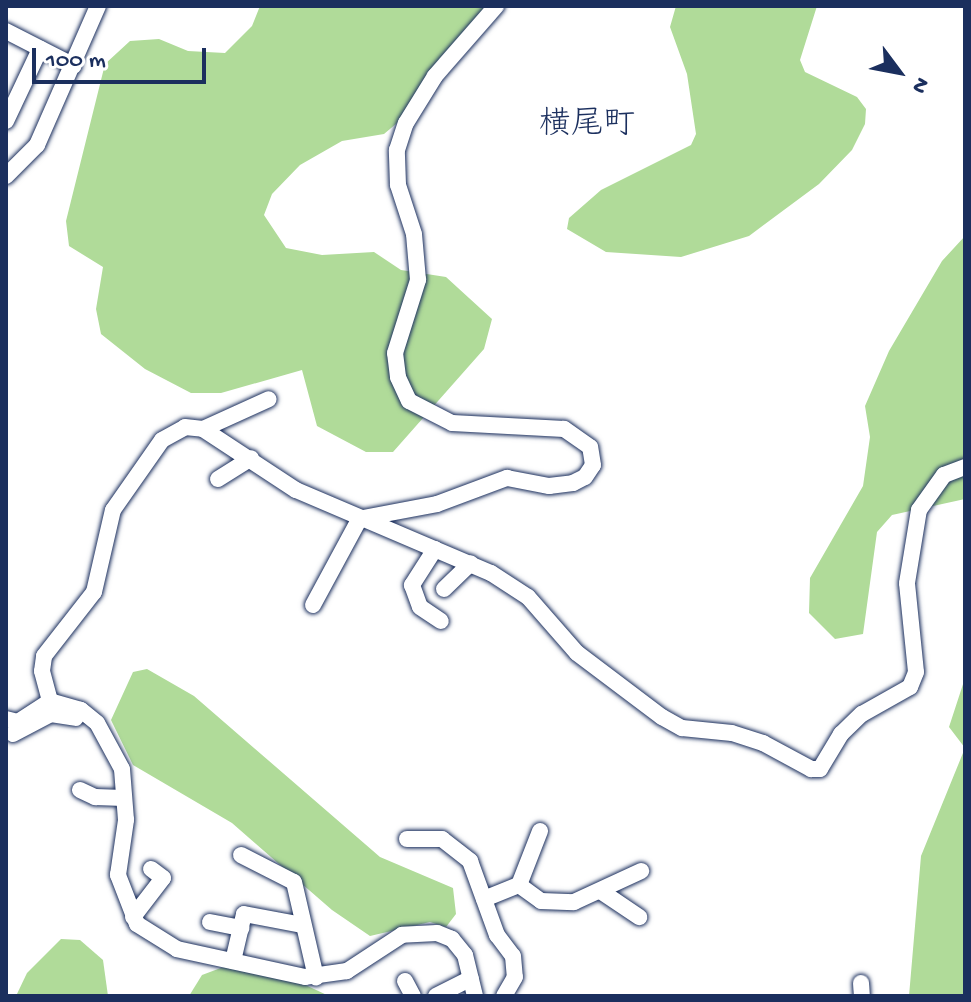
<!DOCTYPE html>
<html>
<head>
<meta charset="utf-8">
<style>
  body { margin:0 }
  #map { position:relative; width:971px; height:1002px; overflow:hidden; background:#fff; font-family:"Gochi Hand","Klee One",sans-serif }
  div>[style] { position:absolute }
  .green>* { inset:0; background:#b0db99 }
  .roads { filter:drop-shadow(0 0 2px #1b2f5e) drop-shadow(0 0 2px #1b2f5e) }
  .minor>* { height:16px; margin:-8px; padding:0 8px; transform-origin:8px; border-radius:8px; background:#fff }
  span { translate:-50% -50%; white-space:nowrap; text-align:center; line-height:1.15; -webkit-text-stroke:6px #fff; paint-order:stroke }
  .quarter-label { font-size:32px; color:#1b2f5e }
  .frame { position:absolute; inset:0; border:8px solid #1b2f5e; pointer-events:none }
  .north { position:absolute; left:859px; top:32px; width:80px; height:80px; -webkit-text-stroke:6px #fff; paint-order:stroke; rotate:122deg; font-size:22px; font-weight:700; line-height:32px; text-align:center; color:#1b2f5e }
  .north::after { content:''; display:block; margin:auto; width:28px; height:36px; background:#1b2f5e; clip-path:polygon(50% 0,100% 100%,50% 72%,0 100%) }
  .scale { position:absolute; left:32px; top:48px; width:174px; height:36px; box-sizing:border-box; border:4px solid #1b2f5e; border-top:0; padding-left:10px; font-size:24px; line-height:28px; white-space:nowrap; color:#1b2f5e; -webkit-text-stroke:6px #fff; paint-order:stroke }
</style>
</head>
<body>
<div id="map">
  <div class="green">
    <i style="clip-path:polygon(260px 6px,495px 6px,403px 118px,384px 134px,342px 141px,300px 165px,272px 194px,264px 215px,286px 248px,322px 255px,374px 252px,401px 270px,446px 277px,492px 319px,484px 349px,393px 452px,366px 452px,317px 426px,302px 370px,221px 393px,191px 393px,145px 369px,101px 334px,96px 309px,103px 267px,69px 246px,66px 221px,105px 64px,130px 41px,159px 39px,188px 51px,225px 53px,252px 26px)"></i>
    <i style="clip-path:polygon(676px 6px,817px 6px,800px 60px,805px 72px,857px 97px,866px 109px,865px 124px,852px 150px,819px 184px,749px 236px,681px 257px,606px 252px,567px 229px,569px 218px,601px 190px,691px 145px,696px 134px,687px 74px,670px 27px)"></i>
    <i style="clip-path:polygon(965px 236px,965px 499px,892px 515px,877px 532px,863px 634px,835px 639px,809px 613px,810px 578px,863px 486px,870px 437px,865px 406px,889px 351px,942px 261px)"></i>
    <i style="clip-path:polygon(147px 669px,194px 696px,380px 857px,453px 888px,456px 914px,446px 927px,430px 922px,370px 936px,332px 910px,232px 823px,133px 765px,111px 720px,133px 672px)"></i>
    <i style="clip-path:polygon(965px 678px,965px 996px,909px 996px,921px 856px,965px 748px,949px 727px)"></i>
    <i style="clip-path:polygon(61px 939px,80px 940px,103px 960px,108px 996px,16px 996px,27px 973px)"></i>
    <i style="clip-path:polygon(226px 966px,299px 982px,329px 996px,189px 996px,202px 975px)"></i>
  </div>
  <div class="roads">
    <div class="minor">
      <i style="left:6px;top:31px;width:76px;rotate:27.2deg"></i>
      <i style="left:6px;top:121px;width:80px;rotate:-64.7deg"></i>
      <i style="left:6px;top:176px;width:44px;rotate:-45deg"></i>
      <i style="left:37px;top:145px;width:152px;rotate:-66.3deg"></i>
      <i style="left:203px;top:429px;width:72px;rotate:-24.4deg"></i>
      <i style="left:218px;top:479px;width:39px;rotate:-32deg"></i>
      <i style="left:363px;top:518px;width:75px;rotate:-10.7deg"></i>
      <i style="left:437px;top:504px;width:75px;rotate:-20.4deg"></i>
      <i style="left:507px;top:478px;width:43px;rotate:10.8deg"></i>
      <i style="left:549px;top:486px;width:24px;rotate:-7deg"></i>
      <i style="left:573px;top:483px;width:13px;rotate:-27deg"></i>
      <i style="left:585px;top:477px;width:14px;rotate:-56deg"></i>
      <i style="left:593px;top:465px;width:18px;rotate:-99deg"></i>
      <i style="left:590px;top:447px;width:32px;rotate:-145deg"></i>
      <i style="left:564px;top:429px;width:112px;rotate:-176.9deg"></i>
      <i style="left:452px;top:423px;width:48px;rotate:-152.9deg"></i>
      <i style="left:409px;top:401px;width:26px;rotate:-115deg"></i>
      <i style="left:398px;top:377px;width:24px;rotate:-97deg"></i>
      <i style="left:395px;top:353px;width:77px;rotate:-72.5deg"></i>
      <i style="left:418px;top:280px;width:46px;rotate:-95deg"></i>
      <i style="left:414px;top:234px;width:52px;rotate:-108.1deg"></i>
      <i style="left:398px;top:185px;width:35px;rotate:-92deg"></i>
      <i style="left:397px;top:150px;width:28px;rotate:-72deg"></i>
      <i style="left:406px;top:123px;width:55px;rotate:-58.3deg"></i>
      <i style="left:435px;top:76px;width:93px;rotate:-48.9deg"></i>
      <i style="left:435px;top:549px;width:43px;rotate:122.6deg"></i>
      <i style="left:412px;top:585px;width:23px;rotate:70deg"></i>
      <i style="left:420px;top:607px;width:25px;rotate:34deg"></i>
      <i style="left:444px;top:589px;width:37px;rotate:-44deg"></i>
      <i style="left:313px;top:605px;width:97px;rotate:-61.6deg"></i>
      <i style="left:6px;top:719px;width:12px;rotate:14deg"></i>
      <i style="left:18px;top:722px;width:33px;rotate:-33deg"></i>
      <i style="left:13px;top:734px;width:43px;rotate:-27.8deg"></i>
      <i style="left:51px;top:714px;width:25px;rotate:9deg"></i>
      <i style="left:80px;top:790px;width:17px;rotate:25deg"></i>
      <i style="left:95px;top:797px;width:29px;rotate:2deg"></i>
      <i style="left:407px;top:839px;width:35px"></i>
      <i style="left:442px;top:839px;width:36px;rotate:38deg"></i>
      <i style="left:470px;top:861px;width:79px;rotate:70deg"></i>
      <i style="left:497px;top:935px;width:26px;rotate:53deg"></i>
      <i style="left:513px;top:956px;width:21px;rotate:85deg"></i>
      <i style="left:515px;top:977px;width:22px;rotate:120deg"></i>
      <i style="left:241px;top:855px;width:59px;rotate:27deg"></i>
      <i style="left:294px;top:882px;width:98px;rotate:77deg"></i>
      <i style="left:519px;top:885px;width:58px;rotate:-68.7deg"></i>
      <i style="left:602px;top:892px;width:45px;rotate:34deg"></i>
      <i style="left:484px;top:899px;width:38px;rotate:-22deg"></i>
      <i style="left:519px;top:885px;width:27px;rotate:36deg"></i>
      <i style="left:541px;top:901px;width:33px;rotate:2deg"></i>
      <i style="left:574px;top:902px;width:74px;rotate:-24.8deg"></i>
      <i style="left:133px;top:917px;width:49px;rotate:-52.4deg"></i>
      <i style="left:163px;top:878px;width:15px;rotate:-143deg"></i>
      <i style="left:210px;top:922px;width:32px;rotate:11deg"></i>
      <i style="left:233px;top:961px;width:48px;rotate:-76.8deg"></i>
      <i style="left:244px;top:914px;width:60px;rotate:10.6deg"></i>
      <i style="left:405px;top:981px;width:17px;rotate:62deg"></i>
      <i style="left:861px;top:983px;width:13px;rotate:86deg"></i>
      <i style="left:436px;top:996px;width:39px;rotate:-27deg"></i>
      <i style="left:475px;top:996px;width:42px;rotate:-103.7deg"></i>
      <i style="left:465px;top:955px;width:21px;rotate:-129deg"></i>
      <i style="left:452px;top:939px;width:16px;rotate:-158deg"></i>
      <i style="left:437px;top:933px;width:35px;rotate:177deg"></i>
      <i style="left:402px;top:935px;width:66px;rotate:146.8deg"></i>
      <i style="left:347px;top:971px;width:42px;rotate:171.9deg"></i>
      <i style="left:305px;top:977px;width:131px;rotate:-167.7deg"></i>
      <i style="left:177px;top:949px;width:47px;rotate:-148deg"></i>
      <i style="left:137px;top:924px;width:53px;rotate:-111.2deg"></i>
      <i style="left:118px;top:875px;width:56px;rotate:-81.7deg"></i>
      <i style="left:126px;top:820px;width:51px;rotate:-94.5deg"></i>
      <i style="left:122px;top:769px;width:52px;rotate:-118.5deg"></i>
      <i style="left:97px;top:723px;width:21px;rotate:-141deg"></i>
      <i style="left:81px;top:710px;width:32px;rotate:-164deg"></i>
      <i style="left:50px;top:701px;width:31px;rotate:-105deg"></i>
      <i style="left:42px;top:671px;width:15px;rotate:-82deg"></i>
      <i style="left:44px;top:656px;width:81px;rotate:-52deg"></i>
      <i style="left:94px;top:592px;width:84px;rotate:-77deg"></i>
      <i style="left:113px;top:510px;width:85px;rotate:-55deg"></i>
      <i style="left:162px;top:440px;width:26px;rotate:-29deg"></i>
      <i style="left:185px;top:427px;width:18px;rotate:6deg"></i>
      <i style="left:203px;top:429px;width:111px;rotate:33.3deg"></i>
      <i style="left:296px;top:490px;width:212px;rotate:23.1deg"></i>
      <i style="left:491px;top:573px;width:44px;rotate:33deg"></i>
      <i style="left:528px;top:597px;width:74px;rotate:48.8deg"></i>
      <i style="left:577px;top:653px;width:106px;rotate:37deg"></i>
      <i style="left:662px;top:717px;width:23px;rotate:29deg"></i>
      <i style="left:682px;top:728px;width:50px;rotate:5.7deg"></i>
      <i style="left:732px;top:733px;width:33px;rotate:18deg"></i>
      <i style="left:763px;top:743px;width:55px;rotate:28.4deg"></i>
      <i style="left:811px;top:769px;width:9px"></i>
      <i style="left:820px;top:769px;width:41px;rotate:-59deg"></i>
      <i style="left:841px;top:734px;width:29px;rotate:-44deg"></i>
      <i style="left:862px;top:714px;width:55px;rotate:-29.4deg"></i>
      <i style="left:910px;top:687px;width:16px;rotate:-68deg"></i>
      <i style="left:916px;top:672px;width:89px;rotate:-95.8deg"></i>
      <i style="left:907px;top:583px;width:74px;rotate:-80.7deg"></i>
      <i style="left:919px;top:510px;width:43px;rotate:-54.5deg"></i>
      <i style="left:944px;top:475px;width:22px;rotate:-21deg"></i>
    </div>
  </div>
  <div class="quarter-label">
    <span style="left:587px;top:126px">横尾町</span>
  </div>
  <div class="frame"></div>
  <div class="north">N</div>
  <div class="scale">100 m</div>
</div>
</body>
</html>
